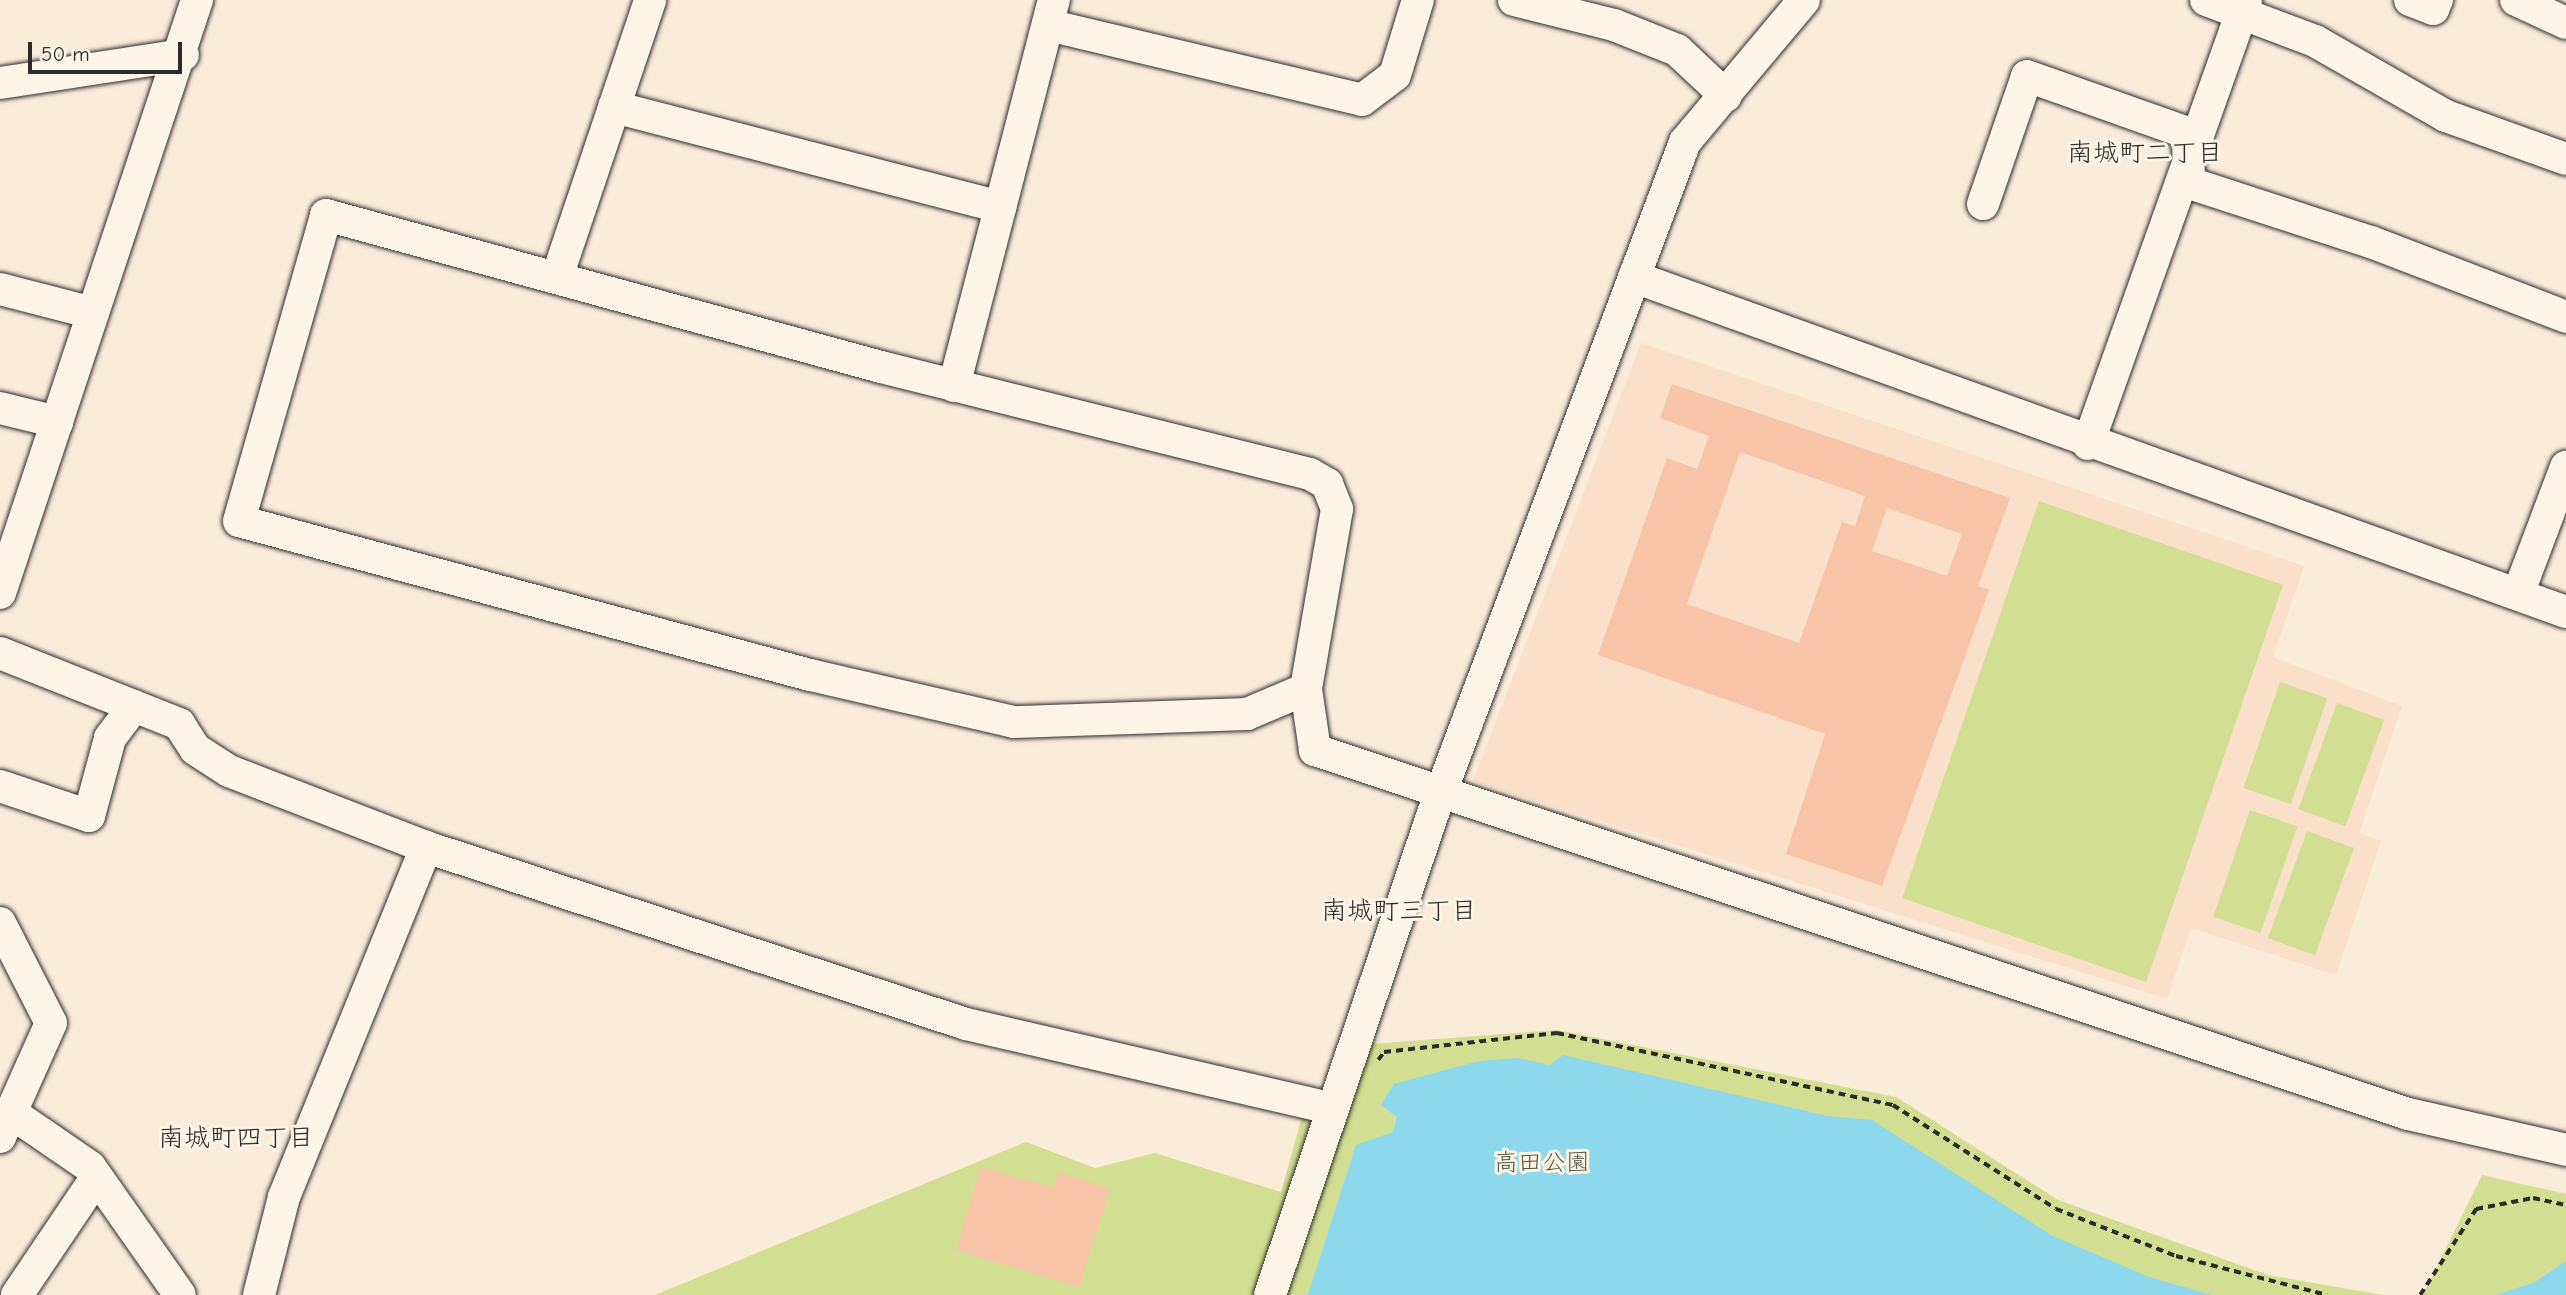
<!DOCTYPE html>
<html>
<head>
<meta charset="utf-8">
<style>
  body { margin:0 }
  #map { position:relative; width:2566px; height:1295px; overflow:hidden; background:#fbebd9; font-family:"Comic Neue","Klee One",sans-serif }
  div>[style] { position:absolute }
  .built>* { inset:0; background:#fadfca }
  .green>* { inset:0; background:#d2de91; transform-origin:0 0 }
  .water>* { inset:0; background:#8dd8ed }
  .building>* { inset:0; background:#f7c4a7 }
  .path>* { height:3.5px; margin-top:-1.75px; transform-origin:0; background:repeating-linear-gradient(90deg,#2b2b2b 0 7px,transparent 0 12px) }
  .roads { filter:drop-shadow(0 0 2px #2b2b2b) drop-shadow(0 0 2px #2b2b2b) }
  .minor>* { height:32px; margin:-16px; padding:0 16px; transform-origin:16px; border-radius:16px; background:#fcf5e5 }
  span { translate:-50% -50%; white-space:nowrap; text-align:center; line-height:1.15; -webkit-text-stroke:6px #fcf5e5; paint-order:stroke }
  .park-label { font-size:24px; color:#555844 }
  .neighbourhood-label { font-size:26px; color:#2b2b2b }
  .scale { position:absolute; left:28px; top:42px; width:154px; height:32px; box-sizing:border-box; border:4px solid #2b2b2b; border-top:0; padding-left:9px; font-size:21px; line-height:24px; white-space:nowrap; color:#2b2b2b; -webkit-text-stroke:5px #fcf5e5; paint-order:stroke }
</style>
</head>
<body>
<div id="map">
  <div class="built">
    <i style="clip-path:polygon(1641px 343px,2304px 566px,2273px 657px,2402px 706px,2359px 833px,2381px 841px,2336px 975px,2191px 928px,2167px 999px,1473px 781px)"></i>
  </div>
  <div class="green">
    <i style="left:2039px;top:501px;width:258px;height:420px;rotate:19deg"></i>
    <i style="left:2280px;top:682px;width:50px;height:112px;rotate:19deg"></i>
    <i style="left:2337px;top:703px;width:50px;height:113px;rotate:20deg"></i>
    <i style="left:2250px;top:810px;width:50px;height:113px;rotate:19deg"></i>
    <i style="left:2307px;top:831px;width:50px;height:114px;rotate:20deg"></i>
    <i style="clip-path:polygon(1557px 1030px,1896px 1097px,2058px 1200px,2268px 1275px,2383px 1295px,655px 1295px,1026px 1142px,1095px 1168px,1155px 1153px,1281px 1192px,1303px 1113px,1346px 1123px,1372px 1044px)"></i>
    <i style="clip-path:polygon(2482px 1175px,2566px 1194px,2566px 1295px,2423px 1295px)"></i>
  </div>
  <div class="water">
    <i style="clip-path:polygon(1563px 1055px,1828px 1116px,1872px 1120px,2051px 1235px,2149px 1277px,2212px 1295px,1308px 1295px,1356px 1145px,1393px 1132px,1397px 1117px,1381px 1105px,1394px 1084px,1479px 1061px,1519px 1058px,1550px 1065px)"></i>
    <i style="clip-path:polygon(2566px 1261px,2566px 1295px,2497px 1295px,2535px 1282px)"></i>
  </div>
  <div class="building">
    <i style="clip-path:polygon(evenodd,1672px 384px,2010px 498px,1978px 586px,1989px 590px,1882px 886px,1786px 854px,1825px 734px,1598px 655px,1667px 458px,1697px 469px,1709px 436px,1660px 418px,1672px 384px,1740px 452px,1865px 496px,1855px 526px,1842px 522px,1799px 643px,1687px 604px,1740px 452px,1672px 384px,1887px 508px,1962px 534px,1947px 576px,1872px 551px,1887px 508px)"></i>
    <i style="clip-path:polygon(981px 1167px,1054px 1188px,1059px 1172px,1110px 1189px,1079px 1287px,956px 1250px)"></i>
  </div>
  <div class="path">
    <i style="left:1378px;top:1060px;width:10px;rotate:-53deg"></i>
    <i style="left:1384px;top:1052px;width:174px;rotate:-6.3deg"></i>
    <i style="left:1557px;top:1033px;width:344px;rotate:12.1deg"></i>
    <i style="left:1893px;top:1105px;width:193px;rotate:32.5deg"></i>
    <i style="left:2056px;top:1209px;width:129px;rotate:21.4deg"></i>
    <i style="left:2176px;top:1256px;width:156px;rotate:14.5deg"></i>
    <i style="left:2420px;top:1295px;width:103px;rotate:-56.9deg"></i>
    <i style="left:2476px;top:1209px;width:58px;rotate:-10.9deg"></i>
    <i style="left:2533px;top:1198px;width:34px;rotate:12deg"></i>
  </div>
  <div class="roads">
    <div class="minor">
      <i style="left:1514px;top:0;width:103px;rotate:14deg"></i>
      <i style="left:1614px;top:25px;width:68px;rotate:21.6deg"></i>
      <i style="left:1677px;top:50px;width:67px;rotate:43.2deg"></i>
      <i style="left:2206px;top:0;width:116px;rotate:20.6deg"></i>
      <i style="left:2315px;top:41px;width:151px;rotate:29.8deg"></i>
      <i style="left:2446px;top:116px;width:127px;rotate:19.7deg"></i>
      <i style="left:2410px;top:0;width:25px;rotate:21deg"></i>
      <i style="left:2433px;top:9px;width:10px;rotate:-66deg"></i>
      <i style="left:2516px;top:0;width:55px;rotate:24.7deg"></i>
      <i style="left:1048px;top:25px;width:323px;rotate:13.4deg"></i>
      <i style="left:1362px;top:100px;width:41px;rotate:-37.1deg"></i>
      <i style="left:1395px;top:75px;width:78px;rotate:-73deg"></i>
      <i style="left:0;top:83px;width:185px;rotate:-8.7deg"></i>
      <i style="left:614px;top:107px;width:399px;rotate:14.5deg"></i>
      <i style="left:1983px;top:204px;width:135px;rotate:-71deg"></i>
      <i style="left:2027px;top:76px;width:171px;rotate:19.5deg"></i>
      <i style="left:2188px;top:133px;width:50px;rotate:88.9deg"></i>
      <i style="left:2189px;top:183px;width:191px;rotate:18deg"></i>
      <i style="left:2371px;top:242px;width:209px;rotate:21deg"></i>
      <i style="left:557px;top:277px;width:292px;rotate:-71.4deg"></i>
      <i style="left:1634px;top:277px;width:990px;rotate:19.77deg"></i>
      <i style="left:0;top:289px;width:96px;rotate:14.5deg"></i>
      <i style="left:954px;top:386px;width:399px;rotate:-75.5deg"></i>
      <i style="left:0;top:408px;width:59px;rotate:13.8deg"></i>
      <i style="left:2088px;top:444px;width:471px;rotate:-70.4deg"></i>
      <i style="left:0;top:593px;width:625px;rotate:-71.62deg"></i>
      <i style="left:2518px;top:594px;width:136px;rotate:-69.3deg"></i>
      <i style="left:0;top:653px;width:193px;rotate:21.6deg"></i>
      <i style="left:179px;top:724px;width:30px;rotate:57deg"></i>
      <i style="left:195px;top:749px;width:40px;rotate:32.9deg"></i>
      <i style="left:229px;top:771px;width:211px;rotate:21.1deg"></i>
      <i style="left:426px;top:847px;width:568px;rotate:18.15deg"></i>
      <i style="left:966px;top:1024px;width:373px;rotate:13deg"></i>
      <i style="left:1306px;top:689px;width:64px;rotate:157deg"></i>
      <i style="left:1247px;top:714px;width:233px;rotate:178deg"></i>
      <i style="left:1014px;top:722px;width:209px;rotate:-167deg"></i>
      <i style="left:810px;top:675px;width:591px;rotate:-164.91deg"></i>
      <i style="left:239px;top:521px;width:318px;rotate:-74.1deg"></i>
      <i style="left:326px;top:215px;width:575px;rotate:15.32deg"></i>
      <i style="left:881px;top:367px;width:442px;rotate:14deg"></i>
      <i style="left:1310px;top:474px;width:20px;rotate:30deg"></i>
      <i style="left:1327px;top:484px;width:27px;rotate:68deg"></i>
      <i style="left:1337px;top:509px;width:183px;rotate:99.8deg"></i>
      <i style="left:1306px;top:689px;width:62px;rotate:81.6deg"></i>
      <i style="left:1315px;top:750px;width:1152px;rotate:18.42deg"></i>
      <i style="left:2408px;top:1114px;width:162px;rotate:12.8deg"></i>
      <i style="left:0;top:786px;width:94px;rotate:18.6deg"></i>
      <i style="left:89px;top:816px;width:81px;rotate:-74.9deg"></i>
      <i style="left:110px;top:738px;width:40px;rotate:-53deg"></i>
      <i style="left:0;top:923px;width:112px;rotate:63deg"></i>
      <i style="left:51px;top:1023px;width:125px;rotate:114.1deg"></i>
      <i style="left:13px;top:1114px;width:93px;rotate:34.5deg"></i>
      <i style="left:90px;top:1167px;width:156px;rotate:54.9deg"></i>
      <i style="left:17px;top:1295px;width:141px;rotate:-56deg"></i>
      <i style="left:259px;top:1295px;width:101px;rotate:-75.7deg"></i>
      <i style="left:284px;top:1197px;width:378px;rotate:-67.9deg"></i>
      <i style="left:1270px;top:1295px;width:506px;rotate:-71.31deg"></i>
      <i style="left:1432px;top:816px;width:720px;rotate:-69.43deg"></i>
      <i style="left:1685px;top:142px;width:185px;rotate:-50deg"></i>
    </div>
  </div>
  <div class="park-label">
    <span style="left:1542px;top:1163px">高田公園</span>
  </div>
  <div class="neighbourhood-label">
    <span style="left:2145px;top:154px">南城町二丁目</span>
    <span style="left:1399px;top:912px">南城町三丁目</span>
    <span style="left:236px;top:1139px">南城町四丁目</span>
  </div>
  <div class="scale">50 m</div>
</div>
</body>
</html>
